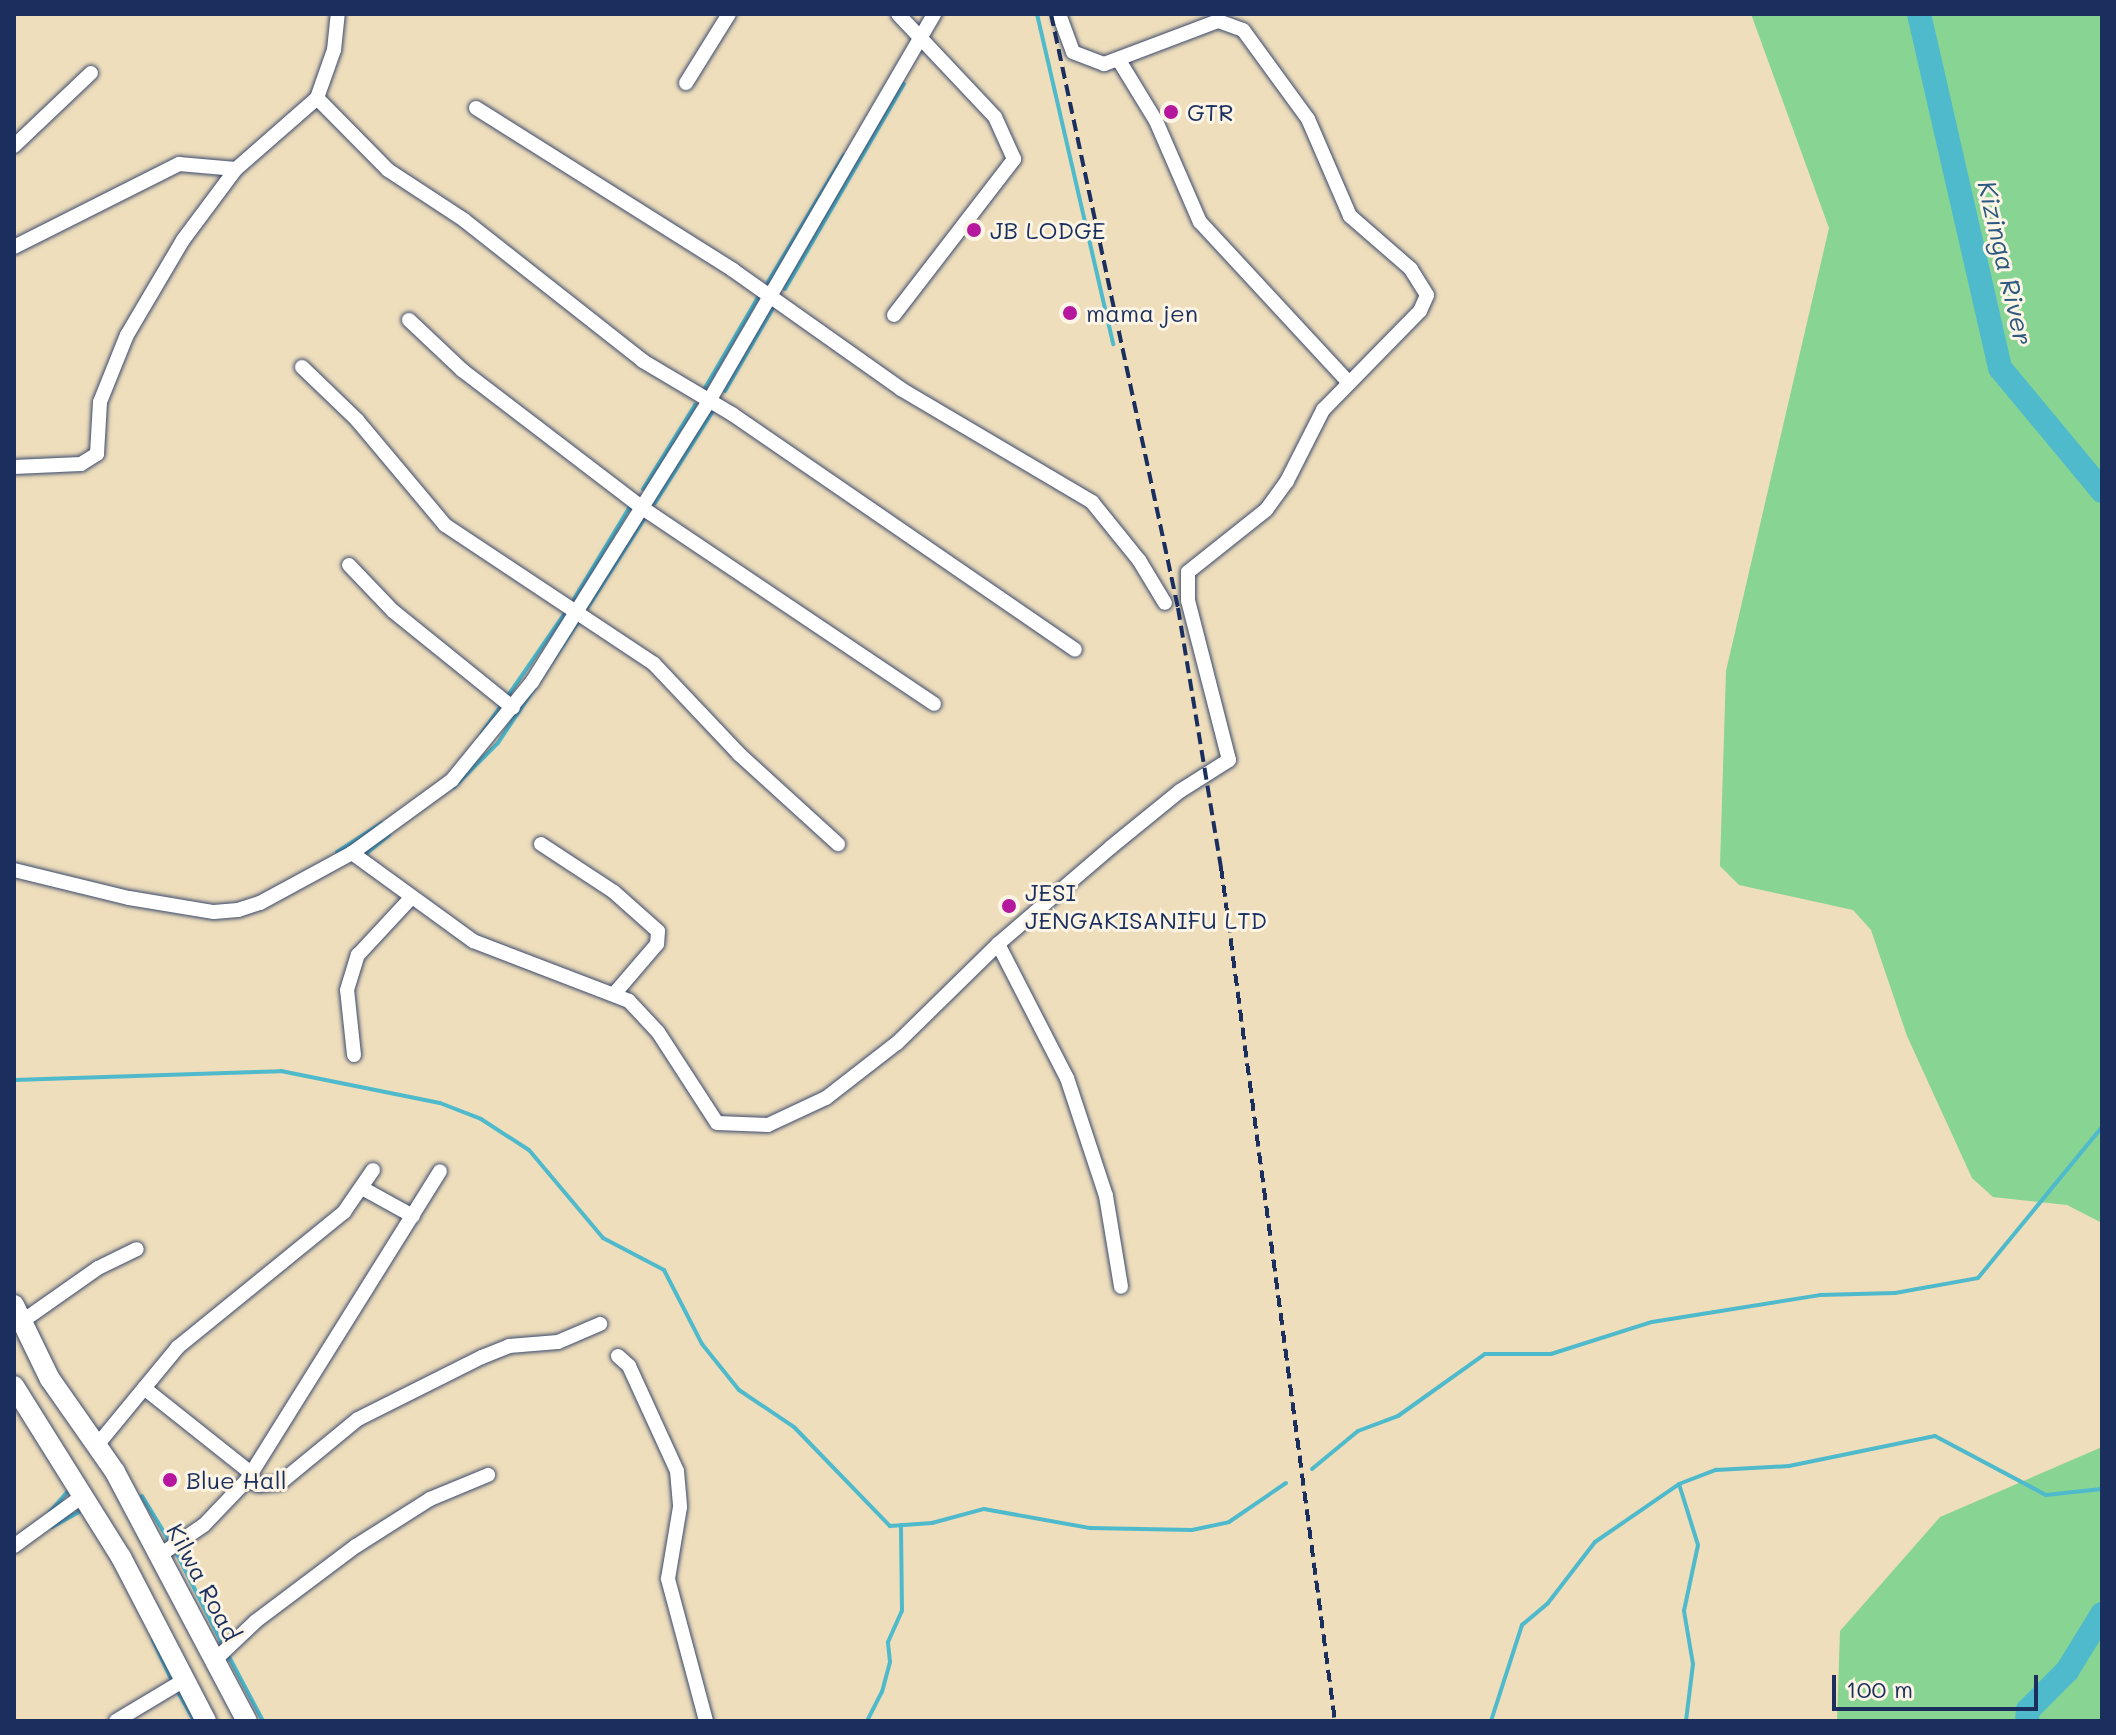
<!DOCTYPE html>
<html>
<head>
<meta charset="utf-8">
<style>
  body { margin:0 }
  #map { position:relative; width:2116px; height:1735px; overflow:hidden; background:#eedebc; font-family:Mali,sans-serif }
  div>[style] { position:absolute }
  .green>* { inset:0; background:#87d493 }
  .stream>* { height:4px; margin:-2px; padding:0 2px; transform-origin:2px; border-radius:2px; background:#4fbacb }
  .river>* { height:24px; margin:-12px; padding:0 12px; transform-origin:12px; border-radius:12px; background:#4fbacb }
  .roads { filter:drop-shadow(0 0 2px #3b496c) drop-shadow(0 0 2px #3b496c) }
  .minor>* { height:14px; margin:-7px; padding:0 7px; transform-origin:7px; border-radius:7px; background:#fff }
  .highway>* { height:20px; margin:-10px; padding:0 10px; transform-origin:10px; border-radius:10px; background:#fff }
  .rail>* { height:4px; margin-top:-2px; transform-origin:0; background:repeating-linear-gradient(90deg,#1b2f5e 0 12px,transparent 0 18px) }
  .dots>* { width:22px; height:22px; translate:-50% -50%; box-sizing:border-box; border:4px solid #fcf5e5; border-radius:50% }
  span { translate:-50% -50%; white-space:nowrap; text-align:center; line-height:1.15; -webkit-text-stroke:6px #fcf5e5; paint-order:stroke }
  .poi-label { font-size:24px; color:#1b2f5e }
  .left { translate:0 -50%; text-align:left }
  .street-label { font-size:24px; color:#1b2f5e }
  .water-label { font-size:26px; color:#2b597f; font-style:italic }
  .frame { position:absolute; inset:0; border:16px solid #1b2f5e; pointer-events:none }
  .scale { position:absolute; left:1832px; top:1675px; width:206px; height:36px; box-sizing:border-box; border:4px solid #1b2f5e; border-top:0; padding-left:10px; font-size:24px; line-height:28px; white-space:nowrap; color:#1b2f5e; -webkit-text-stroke:6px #fcf5e5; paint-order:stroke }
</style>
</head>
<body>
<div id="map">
  <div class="green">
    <i style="clip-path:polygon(1751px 14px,2102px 14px,2102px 1223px,2067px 1205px,1993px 1197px,1972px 1178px,1907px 1036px,1871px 930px,1853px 910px,1739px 885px,1720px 866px,1726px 671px,1829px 228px)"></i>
    <i style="clip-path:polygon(2102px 1447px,2102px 1721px,1837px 1721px,1840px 1631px,1940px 1517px)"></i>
  </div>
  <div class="stream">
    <i style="left:1037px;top:14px;width:339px;rotate:77deg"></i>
    <i style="left:768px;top:282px;width:148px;rotate:-59.1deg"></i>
    <i style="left:785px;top:289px;width:237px;rotate:-59.9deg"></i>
    <i style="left:705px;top:388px;width:109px;rotate:-59.7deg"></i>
    <i style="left:725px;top:391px;width:98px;rotate:-60deg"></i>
    <i style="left:643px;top:489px;width:99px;rotate:-58.2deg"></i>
    <i style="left:655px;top:503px;width:109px;rotate:-57.8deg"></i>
    <i style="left:574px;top:599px;width:110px;rotate:-58.8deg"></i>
    <i style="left:588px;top:607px;width:108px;rotate:-57.5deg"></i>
    <i style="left:507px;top:697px;width:102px;rotate:-55.4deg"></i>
    <i style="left:482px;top:733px;width:35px;rotate:-55deg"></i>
    <i style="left:454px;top:787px;width:62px;rotate:-45deg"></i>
    <i style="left:498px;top:743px;width:149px;rotate:-56.5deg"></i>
    <i style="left:337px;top:852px;width:54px;rotate:-32.8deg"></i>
    <i style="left:362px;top:857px;width:35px;rotate:-39deg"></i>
    <i style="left:14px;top:1080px;width:267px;rotate:-1.9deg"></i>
    <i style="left:281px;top:1071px;width:162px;rotate:11.4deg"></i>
    <i style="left:440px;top:1103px;width:44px;rotate:21.3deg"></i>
    <i style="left:481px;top:1119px;width:57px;rotate:32.9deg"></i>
    <i style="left:529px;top:1150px;width:115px;rotate:49.9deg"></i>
    <i style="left:603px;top:1238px;width:69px;rotate:27.7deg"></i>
    <i style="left:664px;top:1270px;width:83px;rotate:62.8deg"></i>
    <i style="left:702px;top:1344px;width:59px;rotate:51.2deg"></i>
    <i style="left:739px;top:1390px;width:66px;rotate:33.9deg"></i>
    <i style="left:794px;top:1427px;width:138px;rotate:45.9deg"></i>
    <i style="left:890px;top:1526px;width:42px;rotate:-4.1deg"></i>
    <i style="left:932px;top:1523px;width:54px;rotate:-15.1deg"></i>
    <i style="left:984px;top:1509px;width:108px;rotate:10.2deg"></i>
    <i style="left:1090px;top:1528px;width:102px;rotate:1.1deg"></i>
    <i style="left:1192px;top:1530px;width:38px;rotate:-12deg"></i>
    <i style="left:1229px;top:1522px;width:69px;rotate:-34.4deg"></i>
    <i style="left:1312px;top:1469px;width:60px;rotate:-39.6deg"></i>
    <i style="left:1358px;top:1431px;width:43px;rotate:-20.6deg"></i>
    <i style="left:1398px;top:1416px;width:107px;rotate:-35.5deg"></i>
    <i style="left:1485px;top:1354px;width:66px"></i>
    <i style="left:1551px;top:1354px;width:106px;rotate:-17.6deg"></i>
    <i style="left:1652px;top:1322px;width:170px;rotate:-9.1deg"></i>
    <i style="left:1820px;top:1295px;width:75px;rotate:-1.5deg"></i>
    <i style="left:1895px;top:1293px;width:84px;rotate:-10.2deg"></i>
    <i style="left:1978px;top:1278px;width:195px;rotate:-50.6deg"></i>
    <i style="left:1679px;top:1484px;width:64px;rotate:72.7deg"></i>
    <i style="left:1698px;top:1545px;width:67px;rotate:102deg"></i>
    <i style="left:1684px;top:1611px;width:54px;rotate:80.4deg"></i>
    <i style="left:1693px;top:1664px;width:57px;rotate:97deg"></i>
    <i style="left:142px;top:1496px;width:54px;rotate:58.7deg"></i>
    <i style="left:49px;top:1513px;width:30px;rotate:-49deg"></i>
    <i style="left:52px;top:1527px;width:35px;rotate:-29deg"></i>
    <i style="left:175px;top:1550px;width:106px;rotate:63.2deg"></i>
    <i style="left:153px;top:1640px;width:47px;rotate:65.1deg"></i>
    <i style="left:227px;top:1653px;width:77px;rotate:62.1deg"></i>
    <i style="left:177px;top:1690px;width:35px;rotate:61deg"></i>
    <i style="left:867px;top:1721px;width:33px;rotate:-63deg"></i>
    <i style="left:882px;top:1692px;width:31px;rotate:-75deg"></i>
    <i style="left:890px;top:1662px;width:20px;rotate:-96deg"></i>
    <i style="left:888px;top:1642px;width:34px;rotate:-66deg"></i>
    <i style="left:902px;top:1611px;width:86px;rotate:-90.7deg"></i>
    <i style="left:1491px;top:1721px;width:101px;rotate:-72.1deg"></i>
    <i style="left:1522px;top:1625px;width:34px;rotate:-40deg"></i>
    <i style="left:1548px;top:1603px;width:77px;rotate:-52.4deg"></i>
    <i style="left:1595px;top:1542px;width:102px;rotate:-34.6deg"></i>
    <i style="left:1679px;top:1484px;width:40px;rotate:-21deg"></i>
    <i style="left:1716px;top:1470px;width:73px;rotate:-3.1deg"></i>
    <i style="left:1789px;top:1466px;width:149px;rotate:-11.6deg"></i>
    <i style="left:1935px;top:1436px;width:126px;rotate:28deg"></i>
    <i style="left:2046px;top:1495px;width:56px;rotate:-6.1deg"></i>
  </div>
  <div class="river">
    <i style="left:1919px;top:14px;width:363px;rotate:77.1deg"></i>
    <i style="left:2000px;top:368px;width:160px;rotate:50.3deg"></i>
    <i style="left:2027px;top:1721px;width:11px;rotate:-85deg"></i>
    <i style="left:2028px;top:1710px;width:55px;rotate:-45deg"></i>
    <i style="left:2067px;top:1671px;width:67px;rotate:-58.4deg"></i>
  </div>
  <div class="roads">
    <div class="minor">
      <i style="left:1120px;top:62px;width:69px;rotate:58.6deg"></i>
      <i style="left:1156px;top:121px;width:110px;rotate:66.5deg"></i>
      <i style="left:1200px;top:222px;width:218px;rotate:47.2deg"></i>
      <i style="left:686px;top:83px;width:81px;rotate:-58.1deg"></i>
      <i style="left:317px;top:98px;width:101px;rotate:45.4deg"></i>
      <i style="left:388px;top:170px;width:91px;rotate:33.3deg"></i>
      <i style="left:464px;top:220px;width:228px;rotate:38.2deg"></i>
      <i style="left:643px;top:361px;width:104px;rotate:30.8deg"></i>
      <i style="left:732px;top:414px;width:416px;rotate:34.5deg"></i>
      <i style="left:476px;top:108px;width:304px;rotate:32.2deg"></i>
      <i style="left:733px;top:270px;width:206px;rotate:35.3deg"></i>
      <i style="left:901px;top:389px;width:222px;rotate:30.6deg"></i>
      <i style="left:1092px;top:502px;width:75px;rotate:51deg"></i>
      <i style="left:1139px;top:560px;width:50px;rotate:58.8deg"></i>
      <i style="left:14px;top:146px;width:106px;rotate:-43.5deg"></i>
      <i style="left:14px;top:247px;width:185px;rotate:-26.7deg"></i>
      <i style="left:179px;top:164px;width:57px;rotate:5deg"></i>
      <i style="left:894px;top:315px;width:197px;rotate:-52.4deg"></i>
      <i style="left:1014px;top:159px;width:46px;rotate:-114.3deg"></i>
      <i style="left:995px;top:117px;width:141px;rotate:-133.3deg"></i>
      <i style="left:409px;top:320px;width:73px;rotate:43.3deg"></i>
      <i style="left:462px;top:370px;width:225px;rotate:37.4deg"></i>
      <i style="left:641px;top:507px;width:353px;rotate:33.9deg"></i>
      <i style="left:302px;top:367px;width:76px;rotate:43.9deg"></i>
      <i style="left:357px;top:420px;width:137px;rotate:50deg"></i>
      <i style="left:445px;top:525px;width:251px;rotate:33.6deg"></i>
      <i style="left:654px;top:664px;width:124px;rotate:46.6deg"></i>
      <i style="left:739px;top:754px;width:134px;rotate:42.3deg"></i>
      <i style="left:14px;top:467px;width:67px;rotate:-2.6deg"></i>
      <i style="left:81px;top:464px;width:19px;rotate:-32deg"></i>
      <i style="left:97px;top:454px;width:52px;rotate:-86.7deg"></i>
      <i style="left:100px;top:402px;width:72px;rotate:-68.1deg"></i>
      <i style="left:127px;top:335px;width:110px;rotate:-59.5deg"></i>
      <i style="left:183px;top:240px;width:89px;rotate:-53.3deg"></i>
      <i style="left:236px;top:169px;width:108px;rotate:-41.2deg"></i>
      <i style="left:317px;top:98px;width:51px;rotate:-70.5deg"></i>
      <i style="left:334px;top:50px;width:36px;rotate:-84deg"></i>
      <i style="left:349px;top:565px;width:64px;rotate:46.3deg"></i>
      <i style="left:393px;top:611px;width:154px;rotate:38.9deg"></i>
      <i style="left:541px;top:844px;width:87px;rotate:33.3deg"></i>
      <i style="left:614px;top:892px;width:59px;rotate:41.6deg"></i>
      <i style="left:658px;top:931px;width:13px;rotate:94deg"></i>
      <i style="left:657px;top:944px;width:65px;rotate:130.6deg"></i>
      <i style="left:352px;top:853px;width:150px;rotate:36deg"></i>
      <i style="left:473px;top:941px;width:167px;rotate:21deg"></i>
      <i style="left:629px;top:1001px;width:42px;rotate:46.9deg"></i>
      <i style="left:658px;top:1032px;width:108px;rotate:57deg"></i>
      <i style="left:717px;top:1123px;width:51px;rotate:2.2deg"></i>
      <i style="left:768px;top:1125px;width:64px;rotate:-25deg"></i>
      <i style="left:826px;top:1098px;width:90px;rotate:-37.8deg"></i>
      <i style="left:897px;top:1043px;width:141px;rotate:-44.4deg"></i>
      <i style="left:998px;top:944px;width:149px;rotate:-40.6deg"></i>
      <i style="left:1111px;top:847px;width:89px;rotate:-39.1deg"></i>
      <i style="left:1180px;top:791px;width:58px;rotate:-32.3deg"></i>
      <i style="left:1229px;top:760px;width:165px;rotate:-104.4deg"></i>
      <i style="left:1188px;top:600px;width:28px;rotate:-90deg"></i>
      <i style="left:1188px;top:572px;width:100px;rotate:-38.5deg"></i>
      <i style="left:1266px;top:510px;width:36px;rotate:-54deg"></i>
      <i style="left:1287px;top:481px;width:80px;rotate:-63.1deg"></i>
      <i style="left:1323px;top:410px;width:139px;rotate:-45.6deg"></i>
      <i style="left:1420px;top:311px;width:17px;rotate:-66deg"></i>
      <i style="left:1427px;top:295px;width:31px;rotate:-122deg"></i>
      <i style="left:1411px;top:269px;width:81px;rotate:-139deg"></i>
      <i style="left:1350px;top:216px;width:106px;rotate:-113.4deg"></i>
      <i style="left:1308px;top:119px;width:110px;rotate:-126.1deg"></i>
      <i style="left:1243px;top:30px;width:27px;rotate:-160deg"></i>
      <i style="left:1218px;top:21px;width:122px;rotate:159.3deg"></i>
      <i style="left:1104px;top:64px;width:33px;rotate:-159deg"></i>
      <i style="left:1073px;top:52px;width:40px;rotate:-110.2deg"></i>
      <i style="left:14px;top:870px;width:118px;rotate:13.7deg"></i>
      <i style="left:129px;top:898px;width:86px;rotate:9.4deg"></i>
      <i style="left:214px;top:912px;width:24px;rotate:-5deg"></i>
      <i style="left:238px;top:910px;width:23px;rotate:-18deg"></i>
      <i style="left:260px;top:903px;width:105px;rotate:-28.5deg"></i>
      <i style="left:352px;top:853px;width:124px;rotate:-36.1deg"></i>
      <i style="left:452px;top:780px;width:127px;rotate:-50.8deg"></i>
      <i style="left:532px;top:682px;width:332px;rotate:-57.8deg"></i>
      <i style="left:709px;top:401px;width:448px;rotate:-59.8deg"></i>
      <i style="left:998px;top:944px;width:151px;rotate:62.8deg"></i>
      <i style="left:1067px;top:1078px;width:124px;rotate:71.7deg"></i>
      <i style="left:1106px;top:1196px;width:92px;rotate:80.6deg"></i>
      <i style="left:354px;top:1055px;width:65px;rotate:-96.1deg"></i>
      <i style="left:347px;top:990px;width:37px;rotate:-73deg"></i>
      <i style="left:358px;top:955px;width:76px;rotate:-47.1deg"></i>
      <i style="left:362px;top:1188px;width:58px;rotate:28.8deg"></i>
      <i style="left:24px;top:1320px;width:90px;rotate:-35.1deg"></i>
      <i style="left:98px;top:1268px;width:43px;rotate:-26deg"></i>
      <i style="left:618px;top:1356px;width:15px;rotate:42deg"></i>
      <i style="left:629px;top:1366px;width:115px;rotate:65.4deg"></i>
      <i style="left:677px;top:1471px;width:36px;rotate:85deg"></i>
      <i style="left:680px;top:1507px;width:73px;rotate:99.5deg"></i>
      <i style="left:668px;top:1579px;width:147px;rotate:75deg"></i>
      <i style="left:144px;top:1388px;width:137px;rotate:38.5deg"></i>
      <i style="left:98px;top:1444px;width:126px;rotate:-50.5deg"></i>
      <i style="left:178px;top:1347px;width:214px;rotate:-39.1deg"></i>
      <i style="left:344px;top:1212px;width:51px;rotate:-55.4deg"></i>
      <i style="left:247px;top:1480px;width:12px;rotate:24deg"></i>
      <i style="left:258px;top:1485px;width:22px;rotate:-5deg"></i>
      <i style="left:280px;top:1483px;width:101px;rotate:-39.4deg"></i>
      <i style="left:358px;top:1419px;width:139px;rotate:-26.6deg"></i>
      <i style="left:482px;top:1357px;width:29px;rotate:-22deg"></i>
      <i style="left:509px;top:1346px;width:49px;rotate:-4.7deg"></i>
      <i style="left:558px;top:1342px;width:46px;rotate:-23.2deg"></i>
      <i style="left:14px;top:1546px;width:87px;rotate:-36.1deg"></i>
      <i style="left:160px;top:1555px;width:53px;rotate:-34.3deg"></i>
      <i style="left:204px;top:1525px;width:62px;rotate:-46.3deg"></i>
      <i style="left:247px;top:1480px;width:364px;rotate:-58deg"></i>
      <i style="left:216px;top:1659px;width:55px;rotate:-43.5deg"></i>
      <i style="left:256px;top:1621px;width:125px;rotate:-36.9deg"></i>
      <i style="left:356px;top:1546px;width:88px;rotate:-32.4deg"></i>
      <i style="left:430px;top:1499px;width:63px;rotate:-22.5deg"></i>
      <i style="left:116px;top:1721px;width:82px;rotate:-31deg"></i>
    </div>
    <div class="highway">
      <i style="left:14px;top:1305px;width:82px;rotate:64.1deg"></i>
      <i style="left:50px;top:1379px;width:113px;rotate:55deg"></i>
      <i style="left:115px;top:1472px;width:282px;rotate:62.1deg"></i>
      <i style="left:14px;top:1386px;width:202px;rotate:58deg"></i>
      <i style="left:121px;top:1557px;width:185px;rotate:62.6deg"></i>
    </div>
  </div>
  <div class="rail">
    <i style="left:1051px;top:14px;width:607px;rotate:77.93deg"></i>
    <i style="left:1178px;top:608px;width:263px;rotate:80.6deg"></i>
    <i style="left:1221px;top:867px;width:862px;rotate:82.4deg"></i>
  </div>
  <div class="dots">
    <i style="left:1171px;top:112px;background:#b5179e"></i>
    <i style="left:974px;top:230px;background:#b5179e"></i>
    <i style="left:1070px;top:313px;background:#b5179e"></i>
    <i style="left:1009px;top:906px;background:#b5179e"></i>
    <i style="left:170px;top:1480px;background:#b5179e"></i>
  </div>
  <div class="poi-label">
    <span class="left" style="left:1187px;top:112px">GTR</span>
    <span class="left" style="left:990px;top:230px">JB LODGE</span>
    <span class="left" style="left:1086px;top:313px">mama jen</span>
    <span class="left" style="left:1025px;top:906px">JESI<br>JENGAKISANIFU LTD</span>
    <span class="left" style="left:186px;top:1480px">Blue Hall</span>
  </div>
  <div class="street-label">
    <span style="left:204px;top:1582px;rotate:62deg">Kilwa Road</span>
  </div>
  <div class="water-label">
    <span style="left:2005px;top:263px;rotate:77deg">Kizinga River</span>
  </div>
  <div class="frame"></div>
  <div class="scale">100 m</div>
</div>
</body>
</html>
